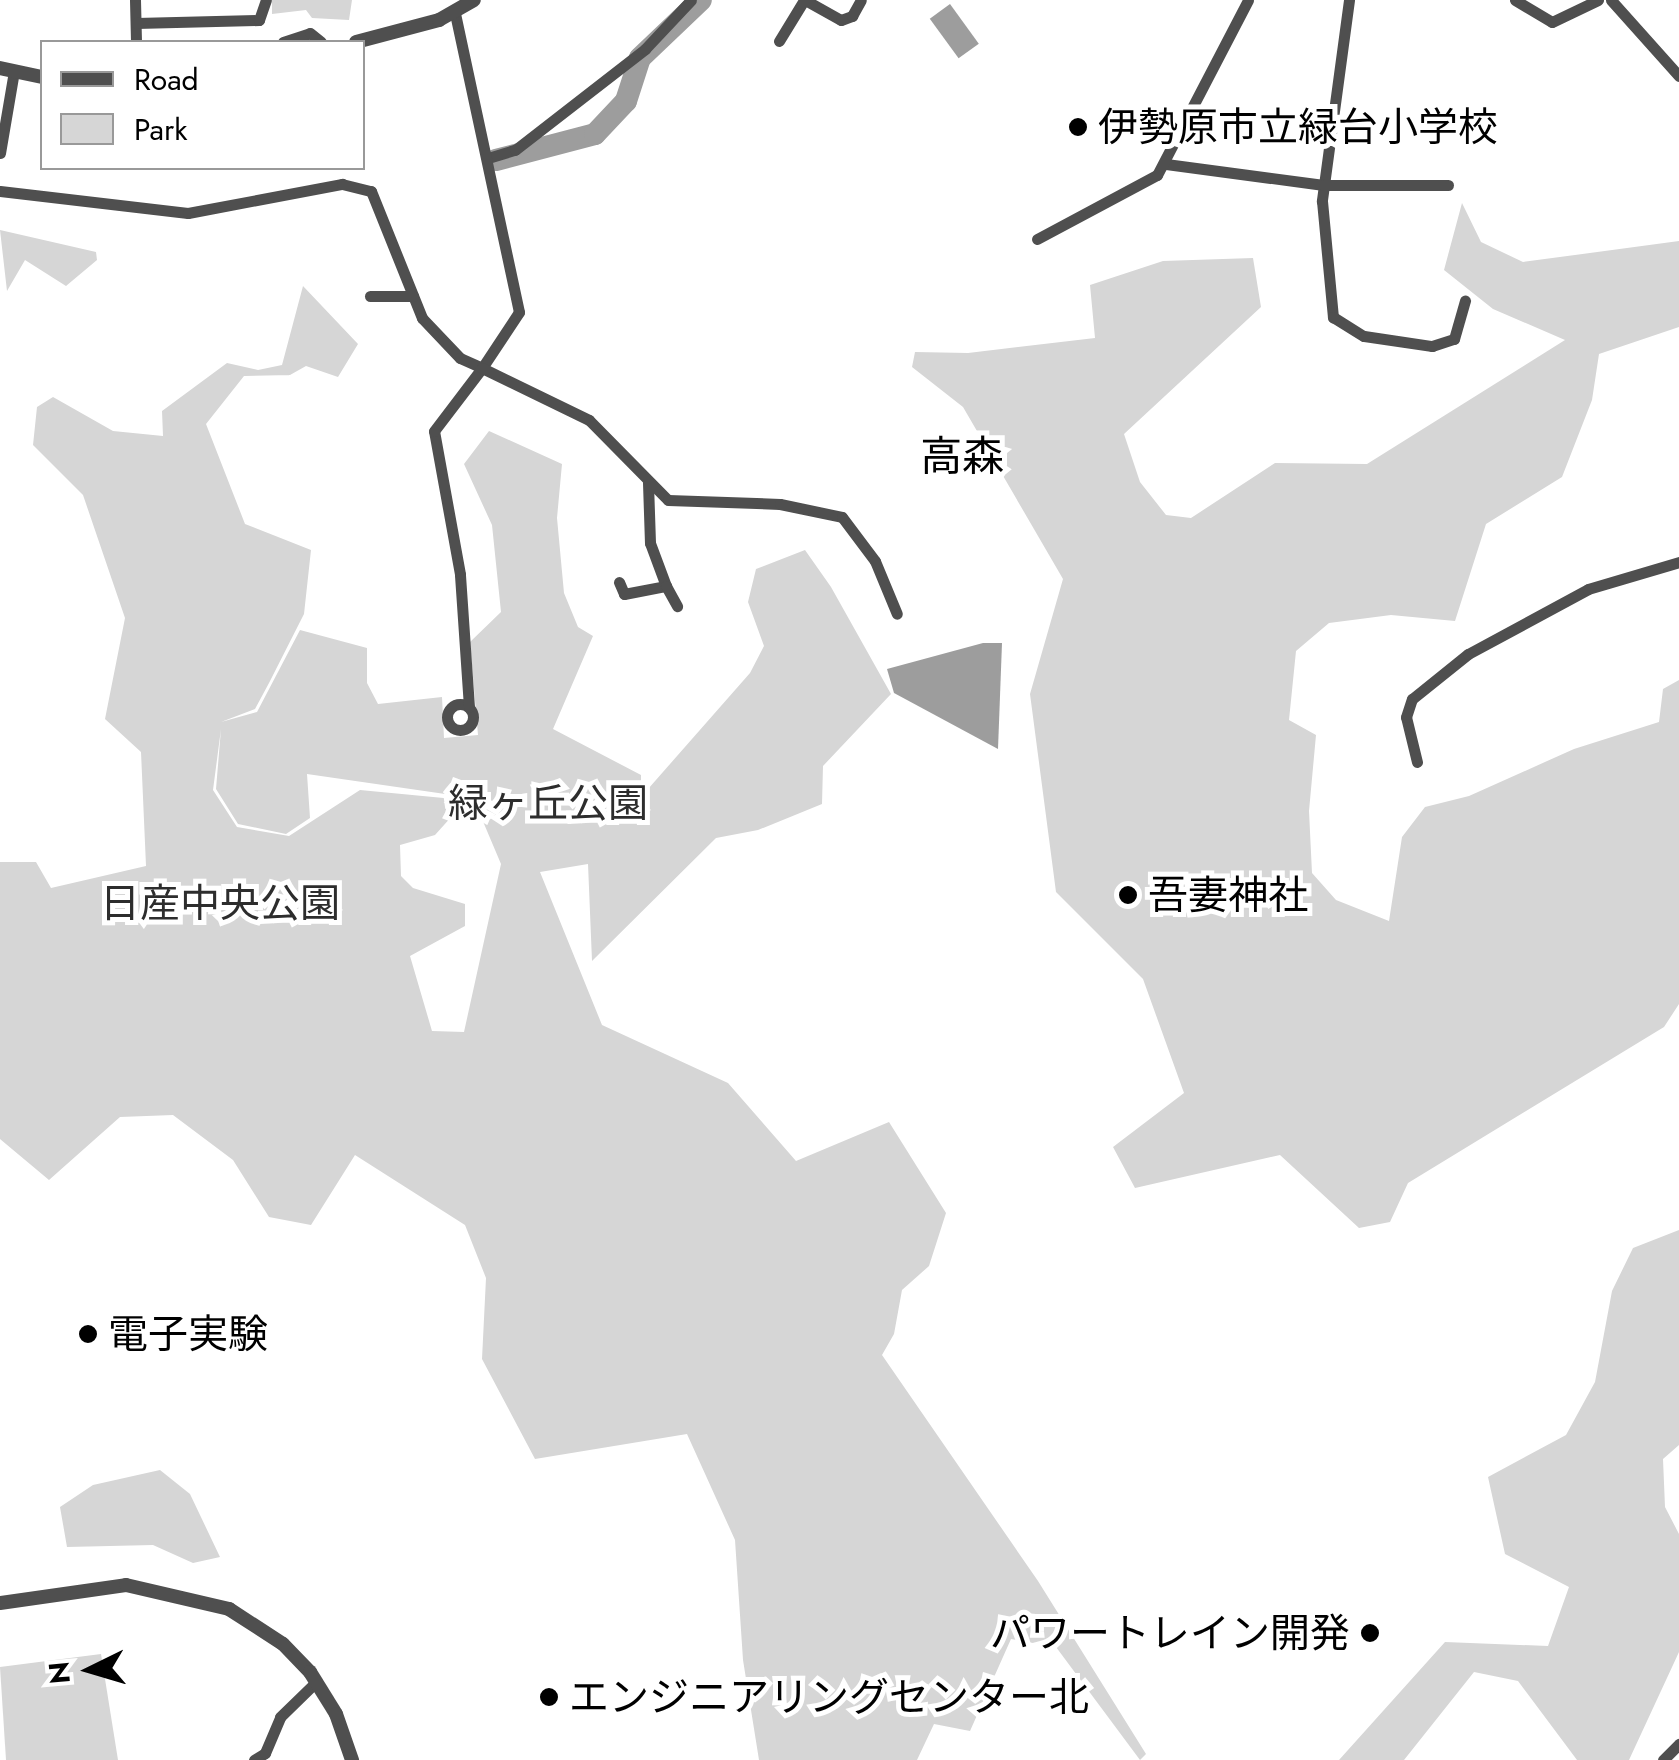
<!DOCTYPE html>
<html>
<head>
<meta charset="utf-8">
<style>
  body { margin:0 }
  #map { position:relative; width:1679px; height:1760px; overflow:hidden; background:#fff; font-family:Jost,"Noto Sans JP",sans-serif }
  div>[style] { position:absolute }
  .green>* { inset:0; background:#d6d6d6 }
  .water>* { inset:0; background:#9d9d9d; transform-origin:0 0 }
  .river>* { height:22px; margin:-11px; padding:0 11px; transform-origin:11px; border-radius:11px; background:#9d9d9d }
  .minor>* { height:11px; margin:-5.5px; padding:0 5.5px; transform-origin:5.5px; border-radius:5.5px; background:#4f4f4f }
  .minor>.ring { margin:-5.5px; padding:0; box-sizing:content-box; background:none; border:11px solid #4f4f4f; border-radius:50% }
  .tertiary>* { height:14px; margin:-7px; padding:0 7px; transform-origin:7px; border-radius:7px; background:#4f4f4f }
  .dots>* { width:28px; height:28px; translate:-50% -50%; box-sizing:border-box; border:5px solid #fff; border-radius:50% }
  span { translate:-50% -50%; white-space:nowrap; text-align:center; line-height:1.15; -webkit-text-stroke:10px #fff; paint-order:stroke }
  .poi-label { font-size:40px; color:#000 }
  .left { translate:0 -50%; text-align:left }
  .right { translate:-100% -50%; text-align:right }
  .park-label { font-size:40px; color:#2d2d2d }
  .neighbourhood-label { font-size:42px; color:#000 }
  .legend { position:absolute; left:40px; top:40px; width:325px; height:130px; box-sizing:border-box; background:#fff; border:2px solid #999; margin:0; padding:12px 18px; list-style:none; font-size:30px; color:#000 }
  .legend li { display:flex; align-items:center; gap:20px; height:50px }
  .legend b { width:50px; border:2px solid #999 }
  .north { position:absolute; left:40px; top:1620px; width:100px; height:100px; -webkit-text-stroke:8px #fff; paint-order:stroke; rotate:265deg; font-size:28px; font-weight:700; line-height:40px; text-align:center; color:#000 }
  .north::after { content:''; display:block; margin:auto; width:35px; height:45px; background:#000; clip-path:polygon(50% 0,100% 100%,50% 72%,0 100%) }
</style>
</head>
<body>
<div id="map">
  <div class="green">
    <i style="clip-path:polygon(272px 0,352px 0,349px 20px,312px 18px,306px 10px,272px 14px)"></i>
    <i style="clip-path:polygon(1462px 203px,1481px 242px,1523px 262px,1679px 241px,1679px 327px,1599px 354px,1592px 400px,1562px 477px,1486px 524px,1455px 621px,1391px 615px,1329px 623px,1296px 651px,1289px 720px,1316px 735px,1309px 811px,1312px 873px,1336px 900px,1389px 921px,1402px 837px,1425px 807px,1469px 796px,1574px 749px,1659px 722px,1663px 689px,1679px 680px,1679px 1004px,1664px 1027px,1408px 1183px,1390px 1222px,1359px 1228px,1280px 1155px,1135px 1188px,1113px 1147px,1184px 1093px,1143px 979px,1056px 892px,1030px 694px,1063px 579px,963px 407px,912px 367px,915px 352px,968px 353px,1095px 338px,1090px 285px,1163px 261px,1253px 258px,1261px 307px,1124px 434px,1140px 482px,1166px 515px,1191px 518px,1275px 463px,1367px 464px,1565px 340px,1493px 309px,1444px 270px)"></i>
    <i style="clip-path:polygon(0 230px,96px 252px,97px 260px,66px 286px,25px 260px,7px 291px)"></i>
    <i style="clip-path:polygon(evenodd,303px 286px,358px 344px,338px 377px,306px 366px,290px 375px,244px 376px,206px 424px,245px 524px,311px 550px,304px 614px,269px 683px,255px 709px,221px 722px,257px 712px,300px 630px,367px 648px,367px 683px,378px 704px,442px 697px,444px 738px,478px 735px,470px 642px,501px 612px,492px 525px,464px 464px,489px 431px,562px 464px,557px 518px,564px 593px,578px 627px,593px 636px,553px 729px,641px 775px,641px 797px,750px 673px,764px 646px,748px 602px,756px 569px,805px 550px,831px 587px,891px 694px,823px 766px,822px 804px,758px 830px,716px 838px,592px 961px,588px 864px,540px 872px,602px 1025px,728px 1083px,796px 1161px,889px 1122px,946px 1213px,929px 1266px,902px 1290px,894px 1334px,882px 1355px,1038px 1581px,1146px 1754px,1140px 1760px,1056px 1647px,1011px 1639px,970px 1731px,934px 1724px,917px 1760px,759px 1760px,743px 1660px,735px 1540px,687px 1434px,535px 1459px,482px 1359px,486px 1278px,465px 1225px,355px 1155px,311px 1225px,269px 1217px,233px 1160px,173px 1115px,120px 1117px,49px 1180px,0 1139px,0 862px,36px 862px,51px 888px,146px 866px,141px 752px,105px 719px,125px 618px,83px 495px,33px 445px,37px 407px,53px 397px,113px 431px,163px 436px,162px 411px,227px 363px,258px 370px,282px 365px,303px 286px,221px 729px,216px 789px,238px 824px,286px 834px,310px 818px,307px 774px,452px 795px,479px 812px,501px 864px,464px 1032px,432px 1031px,410px 956px,465px 926px,465px 904px,413px 888px,401px 876px,400px 845px,435px 835px,453px 815px,454px 799px,360px 790px,289px 836px,237px 827px,213px 790px,221px 729px)"></i>
    <i style="clip-path:polygon(1679px 1230px,1679px 1445px,1663px 1459px,1665px 1507px,1679px 1534px,1679px 1652px,1629px 1760px,1577px 1760px,1518px 1681px,1474px 1672px,1404px 1760px,1339px 1760px,1445px 1642px,1548px 1646px,1569px 1587px,1505px 1554px,1488px 1477px,1566px 1435px,1595px 1382px,1612px 1291px,1633px 1248px)"></i>
    <i style="clip-path:polygon(160px 1470px,190px 1494px,220px 1557px,193px 1563px,153px 1545px,67px 1547px,60px 1507px,93px 1485px)"></i>
    <i style="clip-path:polygon(101px 1654px,118px 1760px,6px 1760px,0 1667px)"></i>
  </div>
  <div class="water">
    <i style="left:950px;top:4px;width:49px;height:25px;rotate:54deg"></i>
    <i style="clip-path:polygon(983px 643px,1002px 643px,998px 749px,894px 693px,887px 669px)"></i>
  </div>
  <div class="river">
    <i style="left:496px;top:160px;width:102px;rotate:-14.7deg"></i>
    <i style="left:595px;top:134px;width:45px;rotate:-46.8deg"></i>
    <i style="left:626px;top:101px;width:45px;rotate:-72deg"></i>
    <i style="left:640px;top:58px;width:84px;rotate:-43.6deg"></i>
  </div>
  <div class="minor">
    <i style="left:135px;top:0;width:42px;rotate:88.6deg"></i>
    <i style="left:805px;top:0;width:41px;rotate:29.1deg"></i>
    <i style="left:841px;top:20px;width:12px;rotate:-20deg"></i>
    <i style="left:852px;top:16px;width:18px;rotate:-61deg"></i>
    <i style="left:1349px;top:0;width:203px;rotate:97.7deg"></i>
    <i style="left:1322px;top:201px;width:117px;rotate:84.6deg"></i>
    <i style="left:1333px;top:317px;width:36px;rotate:32deg"></i>
    <i style="left:1364px;top:336px;width:69px;rotate:8.4deg"></i>
    <i style="left:1432px;top:346px;width:23px;rotate:-18deg"></i>
    <i style="left:1454px;top:339px;width:40px;rotate:-74deg"></i>
    <i style="left:1515px;top:0;width:43px;rotate:30.7deg"></i>
    <i style="left:1552px;top:22px;width:51px;rotate:-25.6deg"></i>
    <i style="left:1611px;top:0;width:102px;rotate:48.2deg"></i>
    <i style="left:136px;top:23px;width:123px;rotate:-1.4deg"></i>
    <i style="left:259px;top:20px;width:21px;rotate:-71deg"></i>
    <i style="left:779px;top:41px;width:48px;rotate:-58.6deg"></i>
    <i style="left:283px;top:42px;width:28px;rotate:-18deg"></i>
    <i style="left:310px;top:33px;width:14px;rotate:39deg"></i>
    <i style="left:0;top:153px;width:83px;rotate:-80.3deg"></i>
    <i style="left:488px;top:158px;width:28px;rotate:-17deg"></i>
    <i style="left:515px;top:150px;width:165px;rotate:-37.8deg"></i>
    <i style="left:645px;top:49px;width:67px;rotate:-46.8deg"></i>
    <i style="left:1166px;top:164px;width:159px;rotate:7.6deg"></i>
    <i style="left:1324px;top:185px;width:124px"></i>
    <i style="left:0;top:191px;width:189px;rotate:6.7deg"></i>
    <i style="left:188px;top:213px;width:157px;rotate:-10.7deg"></i>
    <i style="left:342px;top:184px;width:30px;rotate:14deg"></i>
    <i style="left:371px;top:191px;width:137px;rotate:68.1deg"></i>
    <i style="left:422px;top:318px;width:55px;rotate:46.5deg"></i>
    <i style="left:460px;top:358px;width:24px;rotate:24deg"></i>
    <i style="left:482px;top:368px;width:67px;rotate:-56.5deg"></i>
    <i style="left:519px;top:312px;width:305px;rotate:-102.1deg"></i>
    <i style="left:1037px;top:239px;width:136px;rotate:-28.1deg"></i>
    <i style="left:1157px;top:175px;width:197px;rotate:-62.5deg"></i>
    <i style="left:370px;top:296px;width:43px"></i>
    <i style="left:619px;top:582px;width:13px;rotate:67deg"></i>
    <i style="left:624px;top:594px;width:43px;rotate:-10.8deg"></i>
    <i style="left:666px;top:586px;width:46px;rotate:-110.4deg"></i>
    <i style="left:650px;top:543px;width:61px;rotate:-91.9deg"></i>
    <i style="left:666px;top:586px;width:23px;rotate:61deg"></i>
    <i class="ring" style="left:447px;top:704px;width:15px;height:15px"></i>
    <i style="left:469px;top:707px;width:133px;rotate:-93.9deg"></i>
    <i style="left:460px;top:574px;width:145px;rotate:-100.3deg"></i>
    <i style="left:434px;top:431px;width:79px;rotate:-52.7deg"></i>
    <i style="left:482px;top:368px;width:119px;rotate:25.9deg"></i>
    <i style="left:589px;top:420px;width:112px;rotate:45.4deg"></i>
    <i style="left:668px;top:500px;width:112px;rotate:2deg"></i>
    <i style="left:780px;top:504px;width:63px;rotate:11.8deg"></i>
    <i style="left:842px;top:517px;width:55px;rotate:53.1deg"></i>
    <i style="left:875px;top:561px;width:57px;rotate:67.5deg"></i>
    <i style="left:1417px;top:762px;width:46px;rotate:-103.7deg"></i>
    <i style="left:1406px;top:717px;width:19px;rotate:-72deg"></i>
    <i style="left:1412px;top:699px;width:72px;rotate:-38.8deg"></i>
    <i style="left:1468px;top:654px;width:136px;rotate:-28.4deg"></i>
    <i style="left:1588px;top:589px;width:95px;rotate:-16.5deg"></i>
    <i style="left:254px;top:1760px;width:13px;rotate:-32deg"></i>
    <i style="left:265px;top:1753px;width:39px;rotate:-67deg"></i>
    <i style="left:280px;top:1717px;width:50px;rotate:-44.2deg"></i>
    <i style="left:1663px;top:1760px;width:23px;rotate:-45deg"></i>
  </div>
  <div class="tertiary">
    <i style="left:356px;top:42px;width:86px;rotate:-14.8deg"></i>
    <i style="left:439px;top:20px;width:40px;rotate:-29.7deg"></i>
    <i style="left:0;top:68px;width:43px;rotate:12.1deg"></i>
    <i style="left:0;top:1603px;width:127px;rotate:-8.1deg"></i>
    <i style="left:126px;top:1585px;width:106px;rotate:13.1deg"></i>
    <i style="left:229px;top:1609px;width:64px;rotate:32.9deg"></i>
    <i style="left:283px;top:1644px;width:39px;rotate:46deg"></i>
    <i style="left:310px;top:1672px;width:49px;rotate:58.2deg"></i>
    <i style="left:336px;top:1714px;width:49px;rotate:70.8deg"></i>
  </div>
  <div class="dots">
    <i style="left:1078px;top:127px;background:#000"></i>
    <i style="left:1128px;top:895px;background:#000"></i>
    <i style="left:88px;top:1334px;background:#000"></i>
    <i style="left:1370px;top:1633px;background:#000"></i>
    <i style="left:549px;top:1697px;background:#000"></i>
  </div>
  <div class="poi-label">
    <span class="left" style="left:1098px;top:127px">伊勢原市立緑台小学校</span>
    <span class="left" style="left:1148px;top:895px">吾妻神社</span>
    <span class="left" style="left:108px;top:1334px">電子実験</span>
    <span class="right" style="left:1350px;top:1633px">パワートレイン開発</span>
    <span class="left" style="left:569px;top:1697px">エンジニアリングセンター北</span>
  </div>
  <div class="park-label">
    <span style="left:548px;top:803px">緑ヶ丘公園</span>
    <span style="left:220px;top:903px">日産中央公園</span>
  </div>
  <div class="neighbourhood-label">
    <span style="left:962px;top:457px">高森</span>
  </div>
  <ul class="legend">
  <li><b style="height:12px;background:#4f4f4f"></b>Road</li>
  <li><b style="height:28px;background:#d6d6d6"></b>Park</li>
  </ul>
  <div class="north">N</div>
</div>
</body>
</html>
